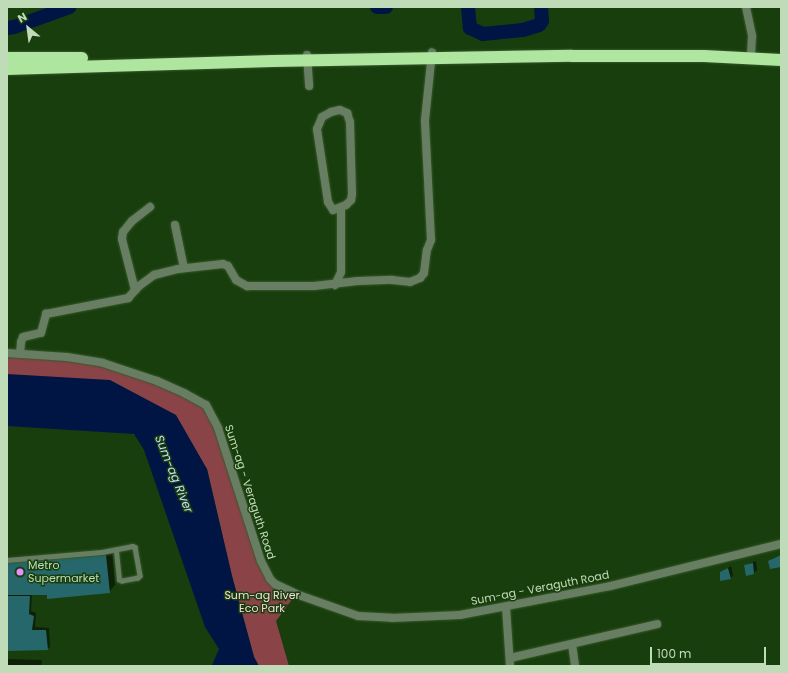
<!DOCTYPE html>
<html>
<head>
<meta charset="utf-8">
<style>
  body { margin:0 }
  #map { position:relative; width:788px; height:673px; overflow:hidden; background:#193e0d; font-family:Poppins,sans-serif }
  div>[style] { position:absolute }
  .forest>* { inset:0; background:#8a4447 }
  .water>* { inset:0; background:#001544 }
  .shadow>* { inset:0; background:#0007 }
  .river>* { height:14px; margin:-7px; padding:0 7px; transform-origin:7px; border-radius:7px; background:#001544 }
  .building>* { inset:0; background:#25676a }
  .roads { filter:drop-shadow(0 0 1px #375a2c) drop-shadow(0 0 1px #375a2c) }
  .lane>* { height:4.5px; margin:-2.25px; padding:0 2.25px; transform-origin:2.25px; border-radius:2.25px; background:#687e63 }
  .street>* { height:8px; margin:-4px; padding:0 4px; transform-origin:4px; border-radius:4px; background:#687e63 }
  .highway>* { height:12px; margin:-6px; padding:0 6px; transform-origin:6px; border-radius:6px; background:#aee59f }
  .dots>* { width:11px; height:11px; translate:-50% -50%; box-sizing:border-box; border:2px solid #193e0d; border-radius:50% }
  span { translate:-50% -50%; white-space:nowrap; text-align:center; line-height:1.15; -webkit-text-stroke:3px #193e0d; paint-order:stroke }
  .street-label { font-size:11px; color:#c0dbb8 }
  .poi-label { font-size:11px; color:#c0dbb8 }
  .left { translate:0 -50%; text-align:left }
  .park-label { font-size:11px; color:#f4dddc }
  .water-label { font-size:12px; color:#c6dbfb; font-style:italic }
  .frame { position:absolute; inset:0; border:8px solid #c0dbb8; pointer-events:none }
  .north { position:absolute; left:8px; top:8px; width:40px; height:40px; -webkit-text-stroke:3px #193e0d; paint-order:stroke; rotate:331deg; font-size:11px; font-weight:700; line-height:16px; text-align:center; color:#c0dbb8 }
  .north::after { content:''; display:block; margin:auto; width:14px; height:18px; background:#c0dbb8; clip-path:polygon(50% 0,100% 100%,50% 72%,0 100%) }
  .scale { position:absolute; left:650px; top:647px; width:116px; height:18px; box-sizing:border-box; border:2px solid #c0dbb8; border-top:0; padding-left:5px; font-size:12px; line-height:14px; white-space:nowrap; color:#c0dbb8; -webkit-text-stroke:3px #193e0d; paint-order:stroke }
</style>
</head>
<body>
<div id="map">
  <div class="forest">
    <i style="clip-path:polygon(7px 353px,103px 363px,206px 405px,270px 579px,296px 594px,276px 621px,289px 666px,259px 666px,254px 657px,232px 576px,207px 469px,7px 374px)"></i>
  </div>
  <div class="water">
    <i style="clip-path:polygon(7px 374px,110px 380px,176px 415px,207px 469px,232px 576px,254px 657px,259px 666px,212px 665px,219px 649px,205px 627px,144px 450px,134px 434px,7px 426px)"></i>
  </div>
  <div class="shadow">
    <i style="clip-path:polygon(112px 550px,115px 585px,109px 592px,32px 594px,31px 611px,36px 613px,35px 627px,49px 628px,50px 647px,47px 649px,7px 650px,7px 557px)"></i>
    <i style="clip-path:polygon(756px 561px,757px 570px,754px 573px,745px 566px)"></i>
    <i style="clip-path:polygon(731px 566px,733px 575px,731px 578px,721px 580px,721px 572px)"></i>
    <i style="clip-path:polygon(7px 659px,42px 660px,41px 666px,7px 666px)"></i>
  </div>
  <div class="river">
    <i style="left:377px;top:7px;width:9px"></i>
    <i style="left:468px;top:7px;width:21px;rotate:85deg"></i>
    <i style="left:470px;top:28px;width:14px;rotate:25deg"></i>
    <i style="left:483px;top:34px;width:40px;rotate:-5.7deg"></i>
    <i style="left:523px;top:30px;width:17px;rotate:-17deg"></i>
    <i style="left:539px;top:25px;width:5px;rotate:-53deg"></i>
    <i style="left:542px;top:21px;width:14px;rotate:-94deg"></i>
    <i style="left:7px;top:28px;width:7px;rotate:-8deg"></i>
    <i style="left:14px;top:27px;width:59px;rotate:-19.7deg"></i>
  </div>
  <div class="building">
    <i style="clip-path:polygon(106px 555px,110px 593px,47px 599px,47px 595px,7px 595px,7px 563px)"></i>
    <i style="clip-path:polygon(781px 555px,781px 567px,770px 569px,768px 561px)"></i>
    <i style="clip-path:polygon(753px 563px,754px 574px,746px 576px,744px 565px)"></i>
    <i style="clip-path:polygon(728px 568px,731px 579px,720px 581px,720px 572px)"></i>
    <i style="clip-path:polygon(7px 596px,30px 596px,29px 614px,34px 616px,32px 630px,46px 630px,48px 650px,7px 651px)"></i>
  </div>
  <div class="roads">
    <div class="lane">
      <i style="left:7px;top:560px;width:95px;rotate:-4.8deg"></i>
      <i style="left:102px;top:552px;width:31px;rotate:-11deg"></i>
      <i style="left:132px;top:546px;width:3px;rotate:18deg"></i>
      <i style="left:135px;top:547px;width:29px;rotate:80deg"></i>
      <i style="left:140px;top:576px;width:3px;rotate:135deg"></i>
      <i style="left:138px;top:578px;width:16px;rotate:169deg"></i>
      <i style="left:122px;top:581px;width:3px;rotate:-162deg"></i>
      <i style="left:119px;top:580px;width:30px;rotate:-96deg"></i>
    </div>
    <div class="street">
      <i style="left:746px;top:7px;width:30px;rotate:78deg"></i>
      <i style="left:752px;top:36px;width:22px;rotate:93deg"></i>
      <i style="left:307px;top:55px;width:31px;rotate:86deg"></i>
      <i style="left:340px;top:110px;width:8px;rotate:23deg"></i>
      <i style="left:347px;top:113px;width:9px;rotate:72deg"></i>
      <i style="left:350px;top:122px;width:72px;rotate:88.4deg"></i>
      <i style="left:352px;top:194px;width:6px;rotate:99deg"></i>
      <i style="left:351px;top:200px;width:7px;rotate:135deg"></i>
      <i style="left:346px;top:205px;width:14px;rotate:159deg"></i>
      <i style="left:333px;top:210px;width:9px;rotate:-122deg"></i>
      <i style="left:328px;top:202px;width:74px;rotate:-98.6deg"></i>
      <i style="left:317px;top:129px;width:13px;rotate:-67deg"></i>
      <i style="left:322px;top:117px;width:10px;rotate:-29deg"></i>
      <i style="left:331px;top:112px;width:9px;rotate:-13deg"></i>
      <i style="left:175px;top:225px;width:44px;rotate:78.2deg"></i>
      <i style="left:335px;top:285px;width:14px;rotate:-65deg"></i>
      <i style="left:341px;top:272px;width:64px;rotate:-90deg"></i>
      <i style="left:135px;top:290px;width:53px;rotate:-104.3deg"></i>
      <i style="left:122px;top:239px;width:7px;rotate:-82deg"></i>
      <i style="left:123px;top:232px;width:14px;rotate:-51deg"></i>
      <i style="left:132px;top:221px;width:23px;rotate:-38deg"></i>
      <i style="left:7px;top:353px;width:60px;rotate:3.8deg"></i>
      <i style="left:67px;top:357px;width:36px;rotate:9deg"></i>
      <i style="left:103px;top:363px;width:57px;rotate:18.4deg"></i>
      <i style="left:157px;top:381px;width:30px;rotate:24deg"></i>
      <i style="left:184px;top:393px;width:25px;rotate:29deg"></i>
      <i style="left:206px;top:405px;width:26px;rotate:62deg"></i>
      <i style="left:218px;top:428px;width:140px;rotate:72.1deg"></i>
      <i style="left:261px;top:561px;width:20px;rotate:63deg"></i>
      <i style="left:270px;top:579px;width:7px;rotate:45deg"></i>
      <i style="left:275px;top:584px;width:23px;rotate:25deg"></i>
      <i style="left:296px;top:594px;width:66px;rotate:19.5deg"></i>
      <i style="left:358px;top:616px;width:34px;rotate:3deg"></i>
      <i style="left:392px;top:618px;width:68px;rotate:-2.5deg"></i>
      <i style="left:460px;top:615px;width:154px;rotate:-10.9deg"></i>
      <i style="left:611px;top:586px;width:175px;rotate:-13.9deg"></i>
      <i style="left:20px;top:354px;width:12px;rotate:-85deg"></i>
      <i style="left:21px;top:342px;width:5px;rotate:-68deg"></i>
      <i style="left:23px;top:337px;width:18px;rotate:-13deg"></i>
      <i style="left:41px;top:333px;width:20px;rotate:-75deg"></i>
      <i style="left:46px;top:314px;width:84px;rotate:-11deg"></i>
      <i style="left:128px;top:298px;width:16px;rotate:-47deg"></i>
      <i style="left:139px;top:286px;width:19px;rotate:-36deg"></i>
      <i style="left:154px;top:275px;width:25px;rotate:-14deg"></i>
      <i style="left:178px;top:269px;width:45px;rotate:-6.3deg"></i>
      <i style="left:223px;top:264px;width:5px;rotate:22deg"></i>
      <i style="left:228px;top:266px;width:16px;rotate:60deg"></i>
      <i style="left:236px;top:280px;width:13px;rotate:29deg"></i>
      <i style="left:247px;top:286px;width:67px"></i>
      <i style="left:314px;top:286px;width:44px;rotate:-6.5deg"></i>
      <i style="left:358px;top:281px;width:34px;rotate:-2deg"></i>
      <i style="left:392px;top:280px;width:18px;rotate:6deg"></i>
      <i style="left:410px;top:282px;width:11px;rotate:-22deg"></i>
      <i style="left:420px;top:278px;width:6px;rotate:-51deg"></i>
      <i style="left:424px;top:273px;width:23px;rotate:-83deg"></i>
      <i style="left:427px;top:250px;width:11px;rotate:-68deg"></i>
      <i style="left:431px;top:240px;width:120px;rotate:-92.9deg"></i>
      <i style="left:425px;top:120px;width:68px;rotate:-84.1deg"></i>
      <i style="left:506px;top:607px;width:59px;rotate:86.1deg"></i>
      <i style="left:572px;top:644px;width:22px;rotate:82deg"></i>
      <i style="left:510px;top:658px;width:151px;rotate:-13deg"></i>
    </div>
    <div class="highway">
      <i style="left:7px;top:58px;width:75px"></i>
      <i style="left:7px;top:69px;width:266px;rotate:-1.7deg"></i>
      <i style="left:273px;top:61px;width:299px;rotate:-1deg"></i>
      <i style="left:572px;top:56px;width:132px"></i>
      <i style="left:704px;top:56px;width:77px;rotate:3deg"></i>
    </div>
  </div>
  <div class="dots">
    <i style="left:20px;top:572px;background:#e88eff"></i>
  </div>
  <div class="street-label">
    <span style="left:250px;top:492px;rotate:72deg">Sum-ag - Veraguth Road</span>
    <span style="left:540px;top:588px;rotate:-11deg">Sum-ag - Veraguth Road</span>
  </div>
  <div class="poi-label">
    <span class="left" style="left:28px;top:572px">Metro<br>Supermarket</span>
  </div>
  <div class="park-label">
    <span style="left:262px;top:602px">Sum-ag River<br>Eco Park</span>
  </div>
  <div class="water-label">
    <span style="left:174px;top:474px;rotate:68deg">Sum-ag River</span>
  </div>
  <div class="frame"></div>
  <div class="north">N</div>
  <div class="scale">100 m</div>
</div>
</body>
</html>
